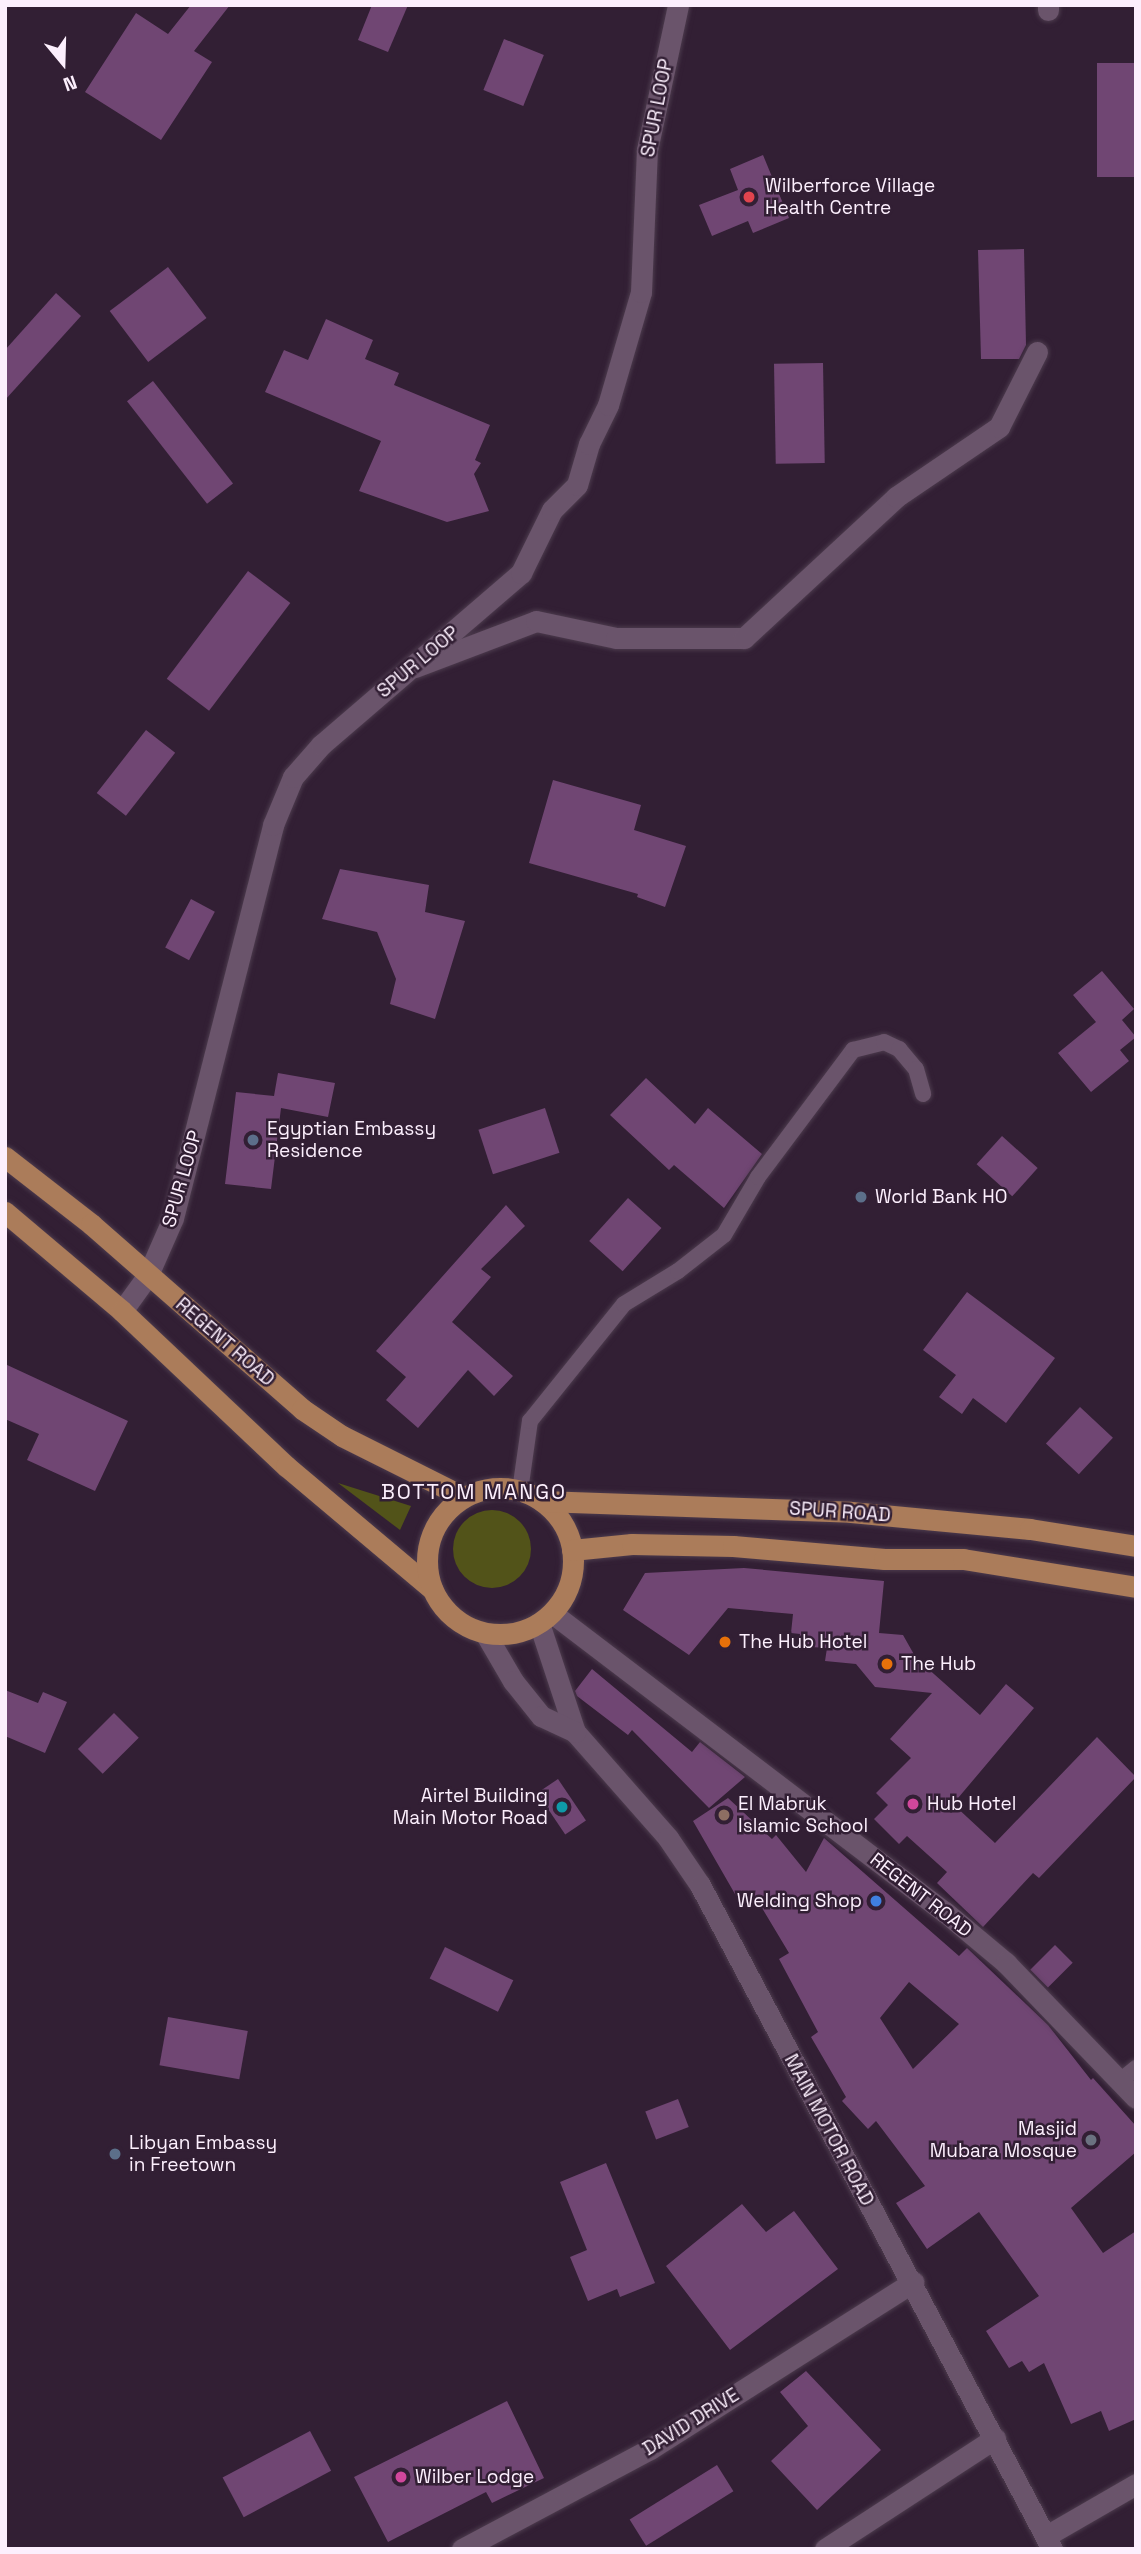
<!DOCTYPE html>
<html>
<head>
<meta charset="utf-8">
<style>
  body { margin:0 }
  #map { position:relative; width:1141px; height:2554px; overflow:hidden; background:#321f34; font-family:"Space Grotesk",sans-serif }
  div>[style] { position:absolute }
  .green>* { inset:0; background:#525319 }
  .round { border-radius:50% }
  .building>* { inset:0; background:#704673; transform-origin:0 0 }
  .roads { filter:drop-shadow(0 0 2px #4c3b4d) drop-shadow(0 0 2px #4c3b4d) }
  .service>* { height:16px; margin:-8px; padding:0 8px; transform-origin:8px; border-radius:8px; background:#6a546b }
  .minor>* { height:21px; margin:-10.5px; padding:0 10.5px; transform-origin:10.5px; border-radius:10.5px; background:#6a546b }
  .tertiary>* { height:21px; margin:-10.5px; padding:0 10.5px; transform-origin:10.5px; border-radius:10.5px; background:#6a546b }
  .secondary>* { height:21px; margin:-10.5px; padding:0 10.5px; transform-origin:10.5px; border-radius:10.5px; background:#6a546b }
  .primary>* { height:21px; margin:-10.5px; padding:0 10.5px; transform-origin:10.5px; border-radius:10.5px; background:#ab7c5a }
  .primary>.ring { margin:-10.5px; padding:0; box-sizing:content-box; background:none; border:21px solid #ab7c5a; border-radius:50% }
  .dots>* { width:19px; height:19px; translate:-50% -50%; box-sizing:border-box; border:4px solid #321f34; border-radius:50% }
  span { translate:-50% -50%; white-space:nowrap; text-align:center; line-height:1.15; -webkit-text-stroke:5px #321f34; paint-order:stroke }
  .street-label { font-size:19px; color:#fceffd }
  .poi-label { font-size:19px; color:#fceffd }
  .left { translate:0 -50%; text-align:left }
  .right { translate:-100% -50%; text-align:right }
  .neighbourhood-label { font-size:21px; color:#fceffd; letter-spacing:2px }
  .frame { position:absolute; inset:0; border:7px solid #fceffd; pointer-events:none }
  .north { position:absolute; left:28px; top:28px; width:70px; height:70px; -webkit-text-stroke:5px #321f34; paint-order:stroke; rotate:161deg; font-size:19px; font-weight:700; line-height:28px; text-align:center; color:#fceffd }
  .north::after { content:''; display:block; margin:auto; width:24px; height:32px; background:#fceffd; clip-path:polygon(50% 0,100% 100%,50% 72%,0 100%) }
</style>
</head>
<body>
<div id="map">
  <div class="green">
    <i style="clip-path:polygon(338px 1483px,411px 1506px,400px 1530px)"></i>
    <i class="round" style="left:453px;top:1510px;width:78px;height:78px"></i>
  </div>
  <div class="building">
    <i style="clip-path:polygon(191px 5px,230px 5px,194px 51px,212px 62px,161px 140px,85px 92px,136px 13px,168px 34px)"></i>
    <i style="clip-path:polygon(372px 5px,408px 5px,388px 52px,358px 40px)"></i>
    <i style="left:504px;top:39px;width:43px;height:55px;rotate:22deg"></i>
    <i style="left:1136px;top:63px;width:114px;height:39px;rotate:90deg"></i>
    <i style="clip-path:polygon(763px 155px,789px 218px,753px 233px,748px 221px,712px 236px,699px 205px,738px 190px,730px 169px)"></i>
    <i style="clip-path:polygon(1024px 249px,1026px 345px,1019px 359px,981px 359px,978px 250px)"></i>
    <i style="left:168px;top:267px;width:64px;height:73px;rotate:53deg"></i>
    <i style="clip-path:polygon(56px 293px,81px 316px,5px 400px,5px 350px)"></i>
    <i style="clip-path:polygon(326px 319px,373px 340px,365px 359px,399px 373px,394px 385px,490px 425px,475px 460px,481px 463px,474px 474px,489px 511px,447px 522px,359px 491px,381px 441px,265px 392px,284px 350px,308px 360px)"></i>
    <i style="left:823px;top:363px;width:100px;height:49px;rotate:89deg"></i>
    <i style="left:153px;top:381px;width:130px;height:33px;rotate:52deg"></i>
    <i style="left:248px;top:571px;width:53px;height:135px;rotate:37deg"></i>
    <i style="left:146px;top:730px;width:37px;height:80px;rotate:38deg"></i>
    <i style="clip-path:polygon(553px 780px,641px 805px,634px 830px,686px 846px,665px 907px,637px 897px,638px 894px,529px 863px)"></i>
    <i style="clip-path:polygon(340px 869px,429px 885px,425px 912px,465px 921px,435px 1019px,390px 1004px,396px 979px,377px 932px,322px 919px)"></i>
    <i style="left:191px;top:899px;width:27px;height:55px;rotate:28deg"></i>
    <i style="clip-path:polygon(1102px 971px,1134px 1009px,1122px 1020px,1136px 1037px,1120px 1050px,1129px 1061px,1091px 1092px,1058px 1053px,1096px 1022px,1073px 995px)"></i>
    <i style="clip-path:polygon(278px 1073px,335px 1083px,328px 1117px,281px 1108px,271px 1189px,225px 1184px,236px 1092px,274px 1096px)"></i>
    <i style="clip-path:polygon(646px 1078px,695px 1124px,708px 1108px,762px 1154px,724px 1208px,674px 1165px,669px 1170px,610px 1115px)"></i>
    <i style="left:545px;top:1108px;width:47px;height:70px;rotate:72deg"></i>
    <i style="left:1002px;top:1136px;width:48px;height:38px;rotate:42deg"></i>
    <i style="left:628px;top:1198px;width:45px;height:58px;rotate:42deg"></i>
    <i style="clip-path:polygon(506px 1205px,525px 1226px,481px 1269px,491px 1277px,452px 1322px,513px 1376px,494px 1396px,468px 1370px,418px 1428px,386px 1400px,406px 1377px,376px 1351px)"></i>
    <i style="clip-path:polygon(967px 1292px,1055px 1358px,1006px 1423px,973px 1398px,962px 1414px,939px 1397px,956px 1375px,923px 1350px)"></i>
    <i style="clip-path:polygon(5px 1364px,128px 1421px,95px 1491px,27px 1460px,39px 1434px,5px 1419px)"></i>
    <i style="left:1080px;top:1407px;width:45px;height:50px;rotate:43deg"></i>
    <i style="clip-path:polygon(744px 1568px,884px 1581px,879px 1633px,903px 1635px,916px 1658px,980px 1715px,1006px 1684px,1034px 1708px,953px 1804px,995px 1843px,1097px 1737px,1136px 1777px,1039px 1878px,1033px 1873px,983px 1927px,937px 1883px,947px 1872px,907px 1836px,899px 1844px,874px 1819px,888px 1805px,876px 1793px,911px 1758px,890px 1739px,932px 1693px,875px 1687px,856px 1664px,825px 1661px,827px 1648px,811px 1647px,799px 1642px,800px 1634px,791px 1633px,793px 1614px,728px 1608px,689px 1655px,623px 1610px,645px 1573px)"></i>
    <i style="clip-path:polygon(592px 1669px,692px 1752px,700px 1742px,745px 1777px,709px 1808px,632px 1730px,628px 1735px,577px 1696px,575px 1691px)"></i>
    <i style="clip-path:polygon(5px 1690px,38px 1703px,43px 1692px,67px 1702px,45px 1753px,5px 1736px)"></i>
    <i style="left:114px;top:1713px;width:35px;height:51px;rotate:45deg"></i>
    <i style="left:558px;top:1779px;width:50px;height:25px;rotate:56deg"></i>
    <i style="clip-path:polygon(evenodd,728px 1798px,772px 1839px,776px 1835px,806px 1872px,824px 1838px,959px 1956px,967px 1948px,1048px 2025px,1091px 2080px,1093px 2078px,1136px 2126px,1136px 2152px,1071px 2208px,1103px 2253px,1136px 2231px,1136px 2419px,1109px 2431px,1101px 2411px,1071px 2424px,1044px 2363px,1029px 2372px,1022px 2361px,1009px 2368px,986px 2331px,1039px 2296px,979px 2212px,927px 2249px,896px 2203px,925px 2186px,876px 2121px,868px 2129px,842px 2101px,846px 2097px,811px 2037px,818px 2032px,779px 1959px,789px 1953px,753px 1893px,739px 1901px,693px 1821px,728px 1798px,909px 1982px,959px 2024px,913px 2069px,880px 2018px,909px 1982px)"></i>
    <i style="left:1055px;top:1945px;width:25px;height:35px;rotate:45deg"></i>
    <i style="left:445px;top:1947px;width:76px;height:35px;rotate:26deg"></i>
    <i style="left:168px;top:2017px;width:81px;height:49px;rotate:10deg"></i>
    <i style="left:678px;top:2099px;width:30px;height:35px;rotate:69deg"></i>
    <i style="clip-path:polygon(606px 2163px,655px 2283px,620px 2297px,617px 2289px,588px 2301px,570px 2257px,587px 2250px,560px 2182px)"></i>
    <i style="clip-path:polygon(742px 2204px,766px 2232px,794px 2211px,838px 2269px,730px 2350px,666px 2266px)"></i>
    <i style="clip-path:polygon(806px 2371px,881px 2450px,817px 2510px,771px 2461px,808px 2426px,780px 2392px)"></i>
    <i style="clip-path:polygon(507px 2401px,544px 2478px,492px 2503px,486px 2492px,388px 2542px,354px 2477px)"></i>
    <i style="left:310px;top:2431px;width:45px;height:99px;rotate:62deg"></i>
    <i style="left:717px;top:2465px;width:31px;height:103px;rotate:58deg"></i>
  </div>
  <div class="roads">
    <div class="service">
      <i style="left:520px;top:1491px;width:71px;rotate:-81.9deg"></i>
      <i style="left:530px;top:1421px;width:150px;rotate:-51.2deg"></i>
      <i style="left:624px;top:1304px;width:63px;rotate:-31.4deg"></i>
      <i style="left:678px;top:1271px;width:58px;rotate:-38deg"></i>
      <i style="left:724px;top:1235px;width:67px;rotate:-59.6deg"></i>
      <i style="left:758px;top:1177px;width:159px;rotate:-53.2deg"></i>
      <i style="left:853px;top:1050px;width:32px;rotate:-14deg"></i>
      <i style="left:884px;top:1042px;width:17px;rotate:25deg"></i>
      <i style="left:899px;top:1049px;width:26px;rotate:50deg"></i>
      <i style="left:916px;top:1069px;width:26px;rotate:74deg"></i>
      <i style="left:1120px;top:2081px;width:21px;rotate:-39deg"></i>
    </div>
    <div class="minor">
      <i style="left:1048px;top:5px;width:5px;rotate:90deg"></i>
      <i style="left:415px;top:667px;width:129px;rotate:-20.8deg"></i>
      <i style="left:536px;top:621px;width:82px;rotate:12deg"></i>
      <i style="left:616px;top:638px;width:128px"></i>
      <i style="left:744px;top:638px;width:207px;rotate:-42.8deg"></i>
      <i style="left:896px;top:497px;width:125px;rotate:-34.2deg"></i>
      <i style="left:999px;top:427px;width:84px;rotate:-63.1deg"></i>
      <i style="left:1046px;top:2536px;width:104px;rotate:-30deg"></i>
      <i style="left:462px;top:2549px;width:213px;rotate:-28deg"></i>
      <i style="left:650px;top:2449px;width:312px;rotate:-32.4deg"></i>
      <i style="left:825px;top:2549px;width:203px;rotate:-33.1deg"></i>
    </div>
    <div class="tertiary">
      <i style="left:122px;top:1311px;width:44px;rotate:-54.2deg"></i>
      <i style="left:148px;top:1275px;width:62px;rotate:-66.3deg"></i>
      <i style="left:173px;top:1218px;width:406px;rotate:-75.7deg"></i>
      <i style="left:273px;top:825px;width:52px;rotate:-67.4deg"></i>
      <i style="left:293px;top:777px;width:43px;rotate:-48.8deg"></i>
      <i style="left:321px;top:745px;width:264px;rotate:-40.7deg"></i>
      <i style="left:521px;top:573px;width:70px;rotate:-63.8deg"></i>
      <i style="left:552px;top:510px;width:35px;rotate:-45deg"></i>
      <i style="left:577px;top:485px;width:43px;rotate:-73.7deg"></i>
      <i style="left:589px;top:444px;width:43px;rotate:-64deg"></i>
      <i style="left:608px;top:405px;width:118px;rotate:-73.7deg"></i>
      <i style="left:641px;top:292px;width:142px;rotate:-87.6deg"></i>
      <i style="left:647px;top:150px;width:148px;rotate:-77.9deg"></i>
      <i style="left:552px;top:1613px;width:494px;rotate:37.3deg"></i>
      <i style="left:945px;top:1912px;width:80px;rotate:39.9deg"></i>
      <i style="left:1006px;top:1963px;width:187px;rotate:46.1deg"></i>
    </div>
    <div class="secondary">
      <i style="left:539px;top:1623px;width:115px;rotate:71.7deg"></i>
      <i style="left:575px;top:1732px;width:141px;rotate:48.7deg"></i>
      <i style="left:668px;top:1838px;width:57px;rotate:55.8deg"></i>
      <i style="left:700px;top:1885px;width:752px;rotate:62.07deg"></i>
      <i style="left:485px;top:1633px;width:56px;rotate:59.7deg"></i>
      <i style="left:513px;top:1681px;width:45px;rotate:51.3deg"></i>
      <i style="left:541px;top:1716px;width:38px;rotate:25deg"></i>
    </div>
    <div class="primary">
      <i style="left:5px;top:1157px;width:109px;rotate:37.9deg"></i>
      <i style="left:91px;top:1224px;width:281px;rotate:41.2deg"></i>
      <i style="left:302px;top:1409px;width:48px;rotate:34deg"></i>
      <i style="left:342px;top:1436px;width:136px;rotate:26.6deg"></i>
      <i style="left:5px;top:1212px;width:153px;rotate:40.2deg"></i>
      <i style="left:122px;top:1311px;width:226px;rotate:43.4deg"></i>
      <i style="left:286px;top:1466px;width:191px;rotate:40.1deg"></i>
      <i class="ring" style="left:427px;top:1488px;width:125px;height:125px"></i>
      <i style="left:542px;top:1501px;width:309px;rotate:2deg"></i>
      <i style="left:851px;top:1512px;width:180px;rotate:5.4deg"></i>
      <i style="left:1030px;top:1529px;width:107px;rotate:9.1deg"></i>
      <i style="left:572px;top:1550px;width:60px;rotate:-5.7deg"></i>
      <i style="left:632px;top:1544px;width:101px;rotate:1.1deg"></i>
      <i style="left:733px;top:1546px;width:152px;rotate:4.9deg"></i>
      <i style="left:884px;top:1559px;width:79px"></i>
      <i style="left:963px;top:1559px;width:175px;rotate:9.2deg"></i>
    </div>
  </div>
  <div class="dots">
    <i style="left:749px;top:197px;background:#e0444e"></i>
    <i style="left:253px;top:1140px;background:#5c6f8a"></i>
    <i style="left:861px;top:1197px;background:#5c6f8a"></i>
    <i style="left:725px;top:1642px;background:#e8710a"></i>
    <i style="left:887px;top:1664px;background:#e8710a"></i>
    <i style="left:913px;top:1804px;background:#d1479c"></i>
    <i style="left:562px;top:1807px;background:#0f9aa8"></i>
    <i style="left:724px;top:1815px;background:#8d6e63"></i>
    <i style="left:876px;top:1901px;background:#3f7fe0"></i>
    <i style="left:1091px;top:2140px;background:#6b7280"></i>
    <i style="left:115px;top:2154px;background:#5c6f8a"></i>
    <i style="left:401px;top:2477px;background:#d1479c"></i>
  </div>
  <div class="street-label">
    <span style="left:657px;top:108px;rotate:-79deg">SPUR LOOP</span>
    <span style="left:418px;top:662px;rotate:-40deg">SPUR LOOP</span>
    <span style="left:182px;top:1179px;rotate:-74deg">SPUR LOOP</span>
    <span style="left:225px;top:1342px;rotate:41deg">REGENT ROAD</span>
    <span style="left:840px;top:1512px;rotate:4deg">SPUR ROAD</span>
    <span style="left:921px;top:1895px;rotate:38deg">REGENT ROAD</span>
    <span style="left:829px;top:2130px;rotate:62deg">MAIN MOTOR ROAD</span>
    <span style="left:691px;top:2422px;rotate:-32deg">DAVID DRIVE</span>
  </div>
  <div class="poi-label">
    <span class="left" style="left:765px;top:197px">Wilberforce Village<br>Health Centre</span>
    <span class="left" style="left:267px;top:1140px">Egyptian Embassy<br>Residence</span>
    <span class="left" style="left:875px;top:1197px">World Bank HO</span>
    <span class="left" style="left:739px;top:1642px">The Hub Hotel</span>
    <span class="left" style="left:901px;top:1664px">The Hub</span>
    <span class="right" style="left:548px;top:1807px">Airtel Building<br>Main Motor Road</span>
    <span class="left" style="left:738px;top:1815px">El Mabruk<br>Islamic School</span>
    <span class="left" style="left:927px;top:1804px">Hub Hotel</span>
    <span class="right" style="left:862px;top:1901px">Welding Shop</span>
    <span class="right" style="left:1077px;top:2140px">Masjid<br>Mubara Mosque</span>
    <span class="left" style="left:129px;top:2154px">Libyan Embassy<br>in Freetown</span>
    <span class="left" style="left:415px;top:2477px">Wilber Lodge</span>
  </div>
  <div class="neighbourhood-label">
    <span style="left:474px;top:1492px">BOTTOM MANGO</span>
  </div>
  <div class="frame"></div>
  <div class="north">N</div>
</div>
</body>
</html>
